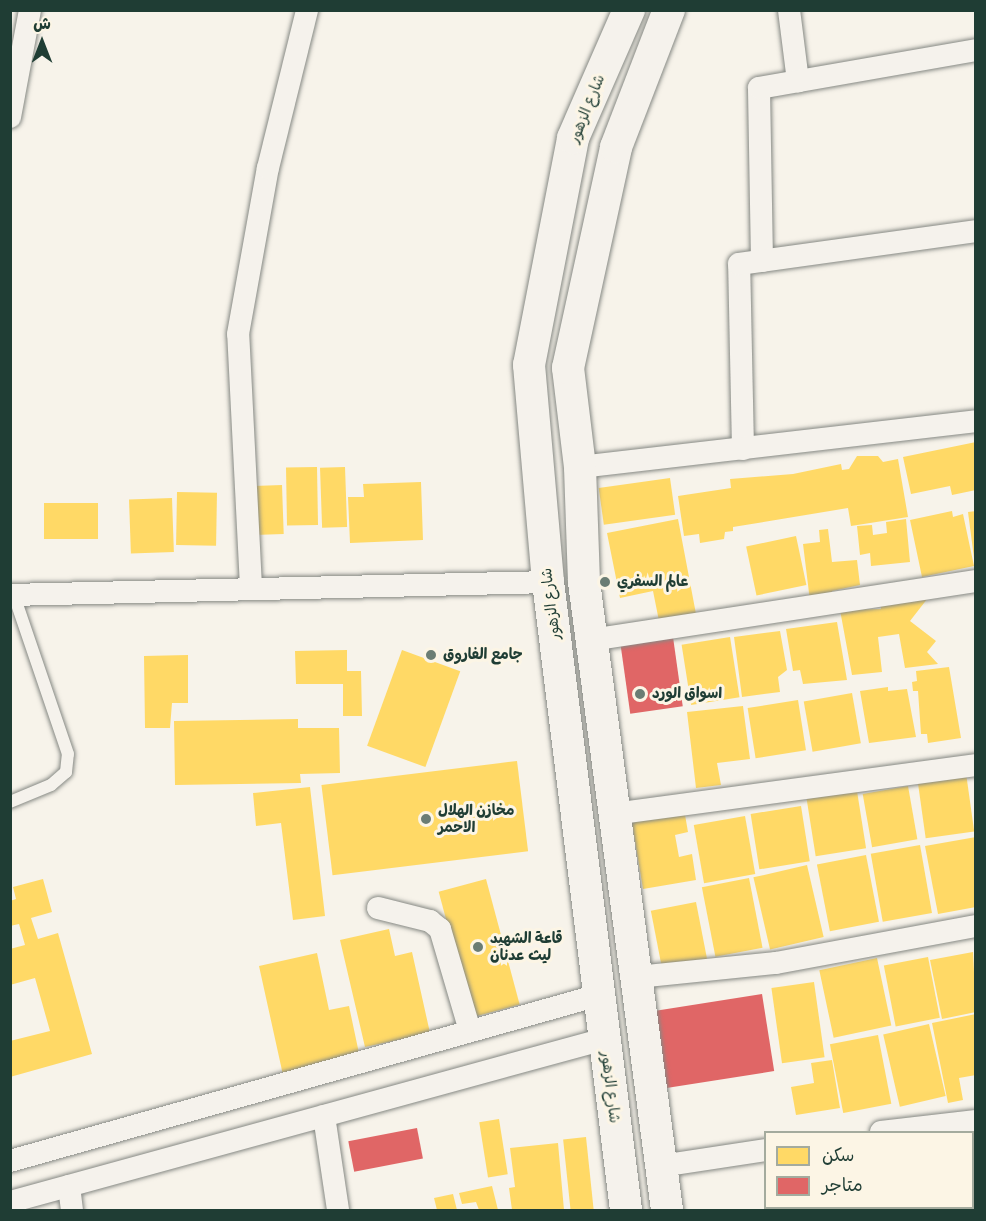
<!DOCTYPE html>
<html>
<head>
<meta charset="utf-8">
<style>
  body { margin:0 }
  #map { position:relative; width:986px; height:1221px; overflow:hidden; background:#f7f3ea; font-family:Pangolin,"Playpen Sans Arabic",sans-serif }
  div>[style] { position:absolute }
  .homes>* { inset:0; background:#ffd966; transform-origin:0 0 }
  .shops>* { inset:0; background:#e06666; transform-origin:0 0 }
  .roads { filter:drop-shadow(0 0 2px #868984) drop-shadow(0 0 2px #868984) }
  .lane>* { height:12px; margin:-6px; padding:0 6px; transform-origin:6px; border-radius:6px; background:#f5f2ec }
  .street>* { height:22px; margin:-11px; padding:0 11px; transform-origin:11px; border-radius:11px; background:#f5f2ec }
  .secondary>* { height:32px; margin:-16px; padding:0 16px; transform-origin:16px; border-radius:16px; background:#f5f2ec }
  .dots>* { width:16px; height:16px; translate:-50% -50%; box-sizing:border-box; border:3px solid #fcf5e5; border-radius:50% }
  span { translate:-50% -50%; white-space:nowrap; text-align:center; line-height:1.15; -webkit-text-stroke:6px #fcf5e5; paint-order:stroke }
  .street-label { font-size:15px; color:#1f3d34 }
  .poi-label { font-size:15px; color:#1f3d34; font-weight:700 }
  .left { translate:0 -50%; text-align:left }
  .frame { position:absolute; inset:0; border:12px solid #1f3d34; pointer-events:none }
  .legend { position:absolute; left:764px; top:1131px; width:210px; height:78px; box-sizing:border-box; background:#fcf5e5; border:2px solid #a4ab9e; margin:0; padding:8px 10px; list-style:none; font-size:18px; color:#1f3d34 }
  .legend li { display:flex; align-items:center; gap:12px; height:30px }
  .legend b { width:30px; border:2px solid #a4ab9e }
  .north { position:absolute; left:12px; top:12px; width:60px; height:60px; -webkit-text-stroke:4px #fcf5e5; paint-order:stroke; rotate:0deg; font-size:16px; font-weight:700; line-height:24px; text-align:center; color:#1f3d34 }
  .north::after { content:''; display:block; margin:auto; width:21px; height:27px; background:#1f3d34; clip-path:polygon(50% 0,100% 100%,50% 72%,0 100%) }
</style>
</head>
<body>
<div id="map">
  <div class="homes">
    <i style="clip-path:polygon(976px 442px,976px 490px,952px 495px,950px 486px,911px 494px,903px 457px)"></i>
    <i style="clip-path:polygon(857px 456px,878px 456px,883px 462px,898px 459px,908px 517px,851px 526px,848px 508px,733px 527px,733px 531px,725px 532px,724px 539px,700px 543px,699px 534px,684px 536px,678px 496px,731px 488px,730px 479px,793px 474px,841px 464px,842px 470px,849px 469px)"></i>
    <i style="left:317px;top:467px;width:58px;height:31px;rotate:89deg"></i>
    <i style="left:345px;top:467px;width:60px;height:25px;rotate:88deg"></i>
    <i style="left:670px;top:478px;width:37px;height:72px;rotate:82deg"></i>
    <i style="clip-path:polygon(421px 482px,423px 540px,350px 543px,348px 497px,364px 497px,363px 484px)"></i>
    <i style="left:282px;top:485px;width:49px;height:32px;rotate:88deg"></i>
    <i style="left:177px;top:492px;width:40px;height:53px;rotate:1deg"></i>
    <i style="left:172px;top:498px;width:54px;height:43px;rotate:88deg"></i>
    <i style="left:44px;top:503px;width:54px;height:36px"></i>
    <i style="clip-path:polygon(952px 511px,953px 517px,963px 514px,974px 566px,922px 577px,910px 520px)"></i>
    <i style="clip-path:polygon(976px 511px,976px 558px,974px 558px,968px 512px)"></i>
    <i style="clip-path:polygon(678px 519px,696px 614px,659px 621px,653px 591px,620px 598px,607px 533px)"></i>
    <i style="clip-path:polygon(906px 519px,910px 562px,871px 566px,870px 553px,860px 555px,857px 526px,872px 525px,873px 535px,887px 533px,886px 522px)"></i>
    <i style="clip-path:polygon(828px 529px,832px 562px,857px 560px,860px 585px,832px 591px,830px 598px,810px 601px,803px 544px,820px 542px,819px 530px)"></i>
    <i style="left:796px;top:536px;width:50px;height:51px;rotate:78deg"></i>
    <i style="clip-path:polygon(931px 594px,910px 621px,936px 641px,927px 652px,938px 664px,905px 668px,899px 634px,878px 637px,882px 672px,852px 675px,840px 610px,881px 609px,880px 601px)"></i>
    <i style="clip-path:polygon(837px 622px,847px 680px,803px 684px,800px 670px,793px 671px,786px 629px)"></i>
    <i style="clip-path:polygon(780px 631px,787px 670px,778px 677px,780px 692px,742px 697px,734px 637px)"></i>
    <i style="left:730px;top:637px;width:61px;height:49px;rotate:81deg"></i>
    <i style="clip-path:polygon(347px 650px,347px 671px,361px 671px,362px 716px,343px 716px,343px 684px,296px 684px,295px 651px)"></i>
    <i style="left:402px;top:650px;width:62px;height:102px;rotate:20deg"></i>
    <i style="clip-path:polygon(188px 655px,188px 703px,172px 703px,170px 728px,145px 728px,144px 656px)"></i>
    <i style="clip-path:polygon(949px 667px,961px 738px,928px 743px,927px 734px,921px 734px,918px 691px,913px 691px,912px 682px,917px 681px,916px 671px)"></i>
    <i style="clip-path:polygon(888px 687px,888px 691px,907px 689px,916px 737px,869px 743px,860px 691px)"></i>
    <i style="left:852px;top:693px;width:51px;height:49px;rotate:80deg"></i>
    <i style="left:798px;top:700px;width:51px;height:51px;rotate:81deg"></i>
    <i style="clip-path:polygon(743px 706px,750px 759px,717px 763px,721px 785px,696px 788px,687px 712px)"></i>
    <i style="clip-path:polygon(298px 719px,298px 728px,339px 728px,340px 773px,300px 774px,301px 783px,175px 785px,174px 721px)"></i>
    <i style="left:517px;top:761px;width:91px;height:197px;rotate:83deg"></i>
    <i style="left:966px;top:773px;width:59px;height:49px;rotate:82deg"></i>
    <i style="left:908px;top:786px;width:54px;height:46px;rotate:80deg"></i>
    <i style="clip-path:polygon(310px 787px,325px 916px,293px 920px,281px 823px,256px 826px,253px 793px)"></i>
    <i style="left:857px;top:791px;width:58px;height:51px;rotate:81deg"></i>
    <i style="left:801px;top:806px;width:56px;height:51px;rotate:81deg"></i>
    <i style="clip-path:polygon(684px 809px,688px 832px,675px 835px,679px 857px,692px 854px,696px 880px,643px 889px,632px 823px,644px 816px)"></i>
    <i style="left:745px;top:816px;width:59px;height:52px;rotate:80deg"></i>
    <i style="clip-path:polygon(976px 837px,976px 907px,938px 914px,925px 846px)"></i>
    <i style="left:920px;top:845px;width:69px;height:50px;rotate:80deg"></i>
    <i style="left:866px;top:855px;width:68px;height:50px;rotate:79deg"></i>
    <i style="left:807px;top:865px;width:74px;height:55px;rotate:77deg"></i>
    <i style="left:749px;top:878px;width:71px;height:48px;rotate:79deg"></i>
    <i style="clip-path:polygon(43px 879px,52px 912px,31px 918px,38px 939px,58px 933px,92px 1054px,10px 1077px,10px 1041px,50px 1031px,35px 978px,10px 985px,10px 949px,25px 945px,19px 924px,10px 926px,10px 901px,16px 899px,13px 887px)"></i>
    <i style="left:486px;top:879px;width:130px;height:49px;rotate:75deg"></i>
    <i style="left:696px;top:902px;width:58px;height:46px;rotate:79deg"></i>
    <i style="clip-path:polygon(389px 929px,395px 956px,412px 952px,430px 1033px,365px 1047px,340px 940px)"></i>
    <i style="clip-path:polygon(973px 952px,976px 1012px,942px 1019px,930px 960px)"></i>
    <i style="clip-path:polygon(317px 953px,329px 1010px,349px 1006px,360px 1058px,283px 1075px,259px 966px)"></i>
    <i style="left:928px;top:957px;width:62px;height:45px;rotate:79deg"></i>
    <i style="left:877px;top:958px;width:69px;height:59px;rotate:78deg"></i>
    <i style="left:814px;top:982px;width:76px;height:43px;rotate:82deg"></i>
    <i style="clip-path:polygon(976px 1014px,976px 1075px,959px 1078px,963px 1100px,948px 1103px,932px 1023px)"></i>
    <i style="left:929px;top:1024px;width:74px;height:47px;rotate:77deg"></i>
    <i style="left:878px;top:1035px;width:70px;height:49px;rotate:79deg"></i>
    <i style="clip-path:polygon(832px 1060px,840px 1108px,796px 1115px,791px 1087px,814px 1083px,811px 1063px)"></i>
    <i style="left:499px;top:1119px;width:56px;height:20px;rotate:81deg"></i>
    <i style="left:586px;top:1137px;width:73px;height:23px;rotate:84deg"></i>
    <i style="clip-path:polygon(558px 1143px,564px 1210px,512px 1210px,509px 1188px,515px 1187px,510px 1148px)"></i>
    <i style="clip-path:polygon(972px 1164px,976px 1164px,976px 1210px,933px 1210px,933px 1208px,972px 1208px)"></i>
    <i style="clip-path:polygon(492px 1186px,498px 1210px,479px 1210px,476px 1202px,462px 1204px,459px 1193px)"></i>
    <i style="clip-path:polygon(453px 1194px,457px 1210px,437px 1210px,434px 1198px)"></i>
  </div>
  <div class="shops">
    <i style="left:673px;top:637px;width:70px;height:53px;rotate:82deg"></i>
    <i style="left:762px;top:994px;width:78px;height:109px;rotate:81deg"></i>
    <i style="left:417px;top:1128px;width:31px;height:70px;rotate:79deg"></i>
  </div>
  <div class="roads">
    <div class="lane">
      <i style="left:10px;top:802px;width:44px;rotate:-22.5deg"></i>
      <i style="left:51px;top:785px;width:20px;rotate:-41deg"></i>
      <i style="left:66px;top:772px;width:18px;rotate:-84deg"></i>
      <i style="left:68px;top:754px;width:168px;rotate:-108.8deg"></i>
    </div>
    <div class="street">
      <i style="left:789px;top:10px;width:72px;rotate:82.8deg"></i>
      <i style="left:10px;top:117px;width:109px;rotate:-79.4deg"></i>
      <i style="left:762px;top:261px;width:173px;rotate:-91deg"></i>
      <i style="left:759px;top:88px;width:220px;rotate:-9.9deg"></i>
      <i style="left:743px;top:449px;width:185px;rotate:-91.2deg"></i>
      <i style="left:739px;top:264px;width:239px;rotate:-7.9deg"></i>
      <i style="left:580px;top:467px;width:399px;rotate:-6.6deg"></i>
      <i style="left:251px;top:587px;width:253px;rotate:-92.9deg"></i>
      <i style="left:238px;top:334px;width:169px;rotate:-79.8deg"></i>
      <i style="left:268px;top:168px;width:163px;rotate:-76.1deg"></i>
      <i style="left:10px;top:595px;width:538px;rotate:-1.38deg"></i>
      <i style="left:591px;top:640px;width:389px;rotate:-8.7deg"></i>
      <i style="left:614px;top:814px;width:365px;rotate:-7.7deg"></i>
      <i style="left:378px;top:908px;width:54px;rotate:14deg"></i>
      <i style="left:430px;top:921px;width:13px;rotate:39deg"></i>
      <i style="left:440px;top:929px;width:106px;rotate:73.6deg"></i>
      <i style="left:637px;top:977px;width:140px;rotate:-5.8deg"></i>
      <i style="left:776px;top:963px;width:203px;rotate:-10.5deg"></i>
      <i style="left:324px;top:1116px;width:95px;rotate:81.5deg"></i>
      <i style="left:881px;top:1132px;width:96px;rotate:-6.6deg"></i>
      <i style="left:10px;top:1161px;width:612px;rotate:-15.74deg"></i>
      <i style="left:661px;top:1166px;width:106px;rotate:-8.7deg"></i>
      <i style="left:69px;top:1186px;width:24px;rotate:83deg"></i>
      <i style="left:10px;top:1202px;width:616px;rotate:-15.34deg"></i>
      <i style="left:873px;top:1208px;width:2px;rotate:63deg"></i>
    </div>
    <div class="secondary">
      <i style="left:626px;top:1210px;width:633px;rotate:-97.08deg"></i>
      <i style="left:548px;top:582px;width:218px;rotate:-95deg"></i>
      <i style="left:529px;top:365px;width:231px;rotate:-79deg"></i>
      <i style="left:573px;top:138px;width:140px;rotate:-66.4deg"></i>
      <i style="left:667px;top:1210px;width:633px;rotate:-97.53deg"></i>
      <i style="left:584px;top:582px;width:115px;rotate:-92deg"></i>
      <i style="left:580px;top:467px;width:100px;rotate:-96.9deg"></i>
      <i style="left:568px;top:368px;width:226px;rotate:-77.7deg"></i>
      <i style="left:616px;top:147px;width:147px;rotate:-68.9deg"></i>
    </div>
  </div>
  <div class="dots">
    <i style="left:605px;top:582px;background:#6b7d74"></i>
    <i style="left:431px;top:655px;background:#6b7d74"></i>
    <i style="left:640px;top:694px;background:#6b7d74"></i>
    <i style="left:426px;top:819px;background:#6b7d74"></i>
    <i style="left:478px;top:947px;background:#6b7d74"></i>
  </div>
  <div class="street-label">
    <span style="left:587px;top:109px;rotate:-68deg">شارع الزهور</span>
    <span style="left:551px;top:604px;rotate:-97deg">شارع الزهور</span>
    <span style="left:610px;top:1087px;rotate:83deg">شارع الزهور</span>
  </div>
  <div class="poi-label">
    <span class="left" style="left:617px;top:582px">عالم السفري</span>
    <span class="left" style="left:443px;top:655px">جامع الفاروق</span>
    <span class="left" style="left:652px;top:694px">اسواق الورد</span>
    <span class="left" style="left:438px;top:819px">مخازن الهلال<br>الاحمر</span>
    <span class="left" style="left:490px;top:947px">قاعة الشهيد<br>ليث عدنان</span>
  </div>
  <div class="frame"></div>
  <ul class="legend">
  <li><b style="height:16px;background:#ffd966"></b>سكن</li>
  <li><b style="height:16px;background:#e06666"></b>متاجر</li>
  </ul>
  <div class="north">ش</div>
</div>
</body>
</html>
